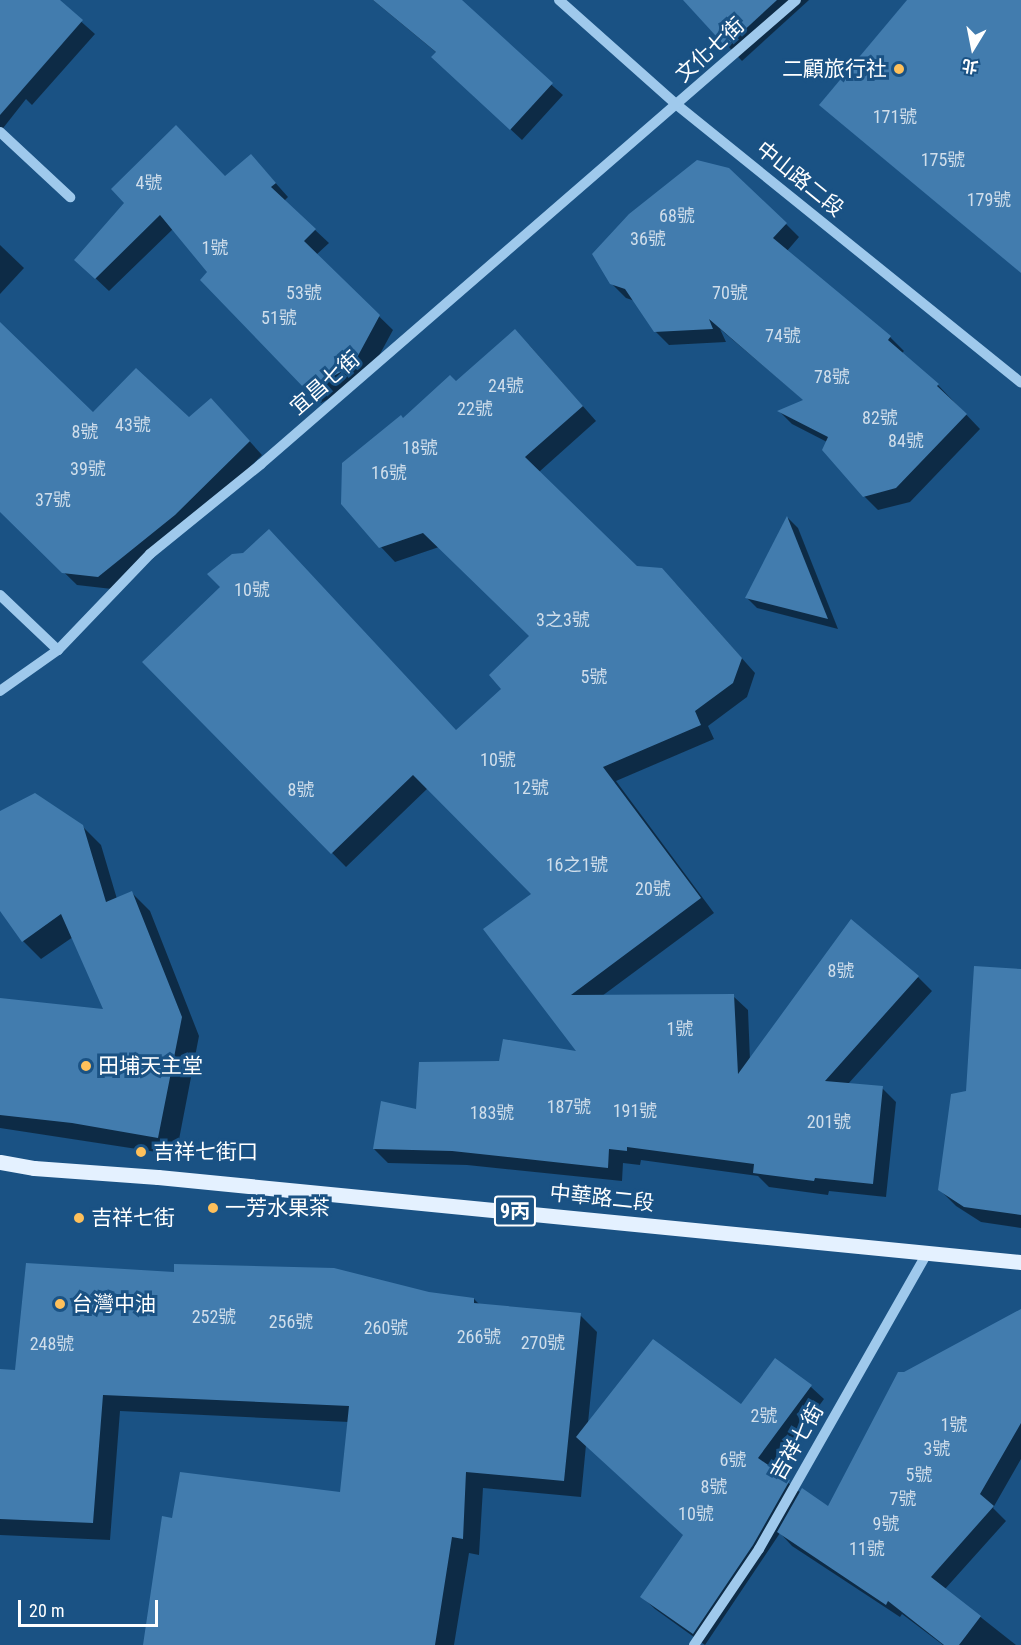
<!DOCTYPE html>
<html>
<head>
<meta charset="utf-8">
<style>
  body { margin:0 }
  #map { position:relative; width:1021px; height:1645px; overflow:hidden; background:#1a5284; font-family:"Roboto Condensed","Noto Sans TC",sans-serif }
  div>[style] { position:absolute }
  .shadow>* { inset:0; background:#0007 }
  .building>* { inset:0; background:#427cae }
  .minor>* { height:10px; margin:-5px; padding:0 5px; transform-origin:5px; border-radius:5px; background:#9fc9ec }
  .major>* { height:15px; margin:-7.5px; padding:0 7.5px; transform-origin:7.5px; border-radius:7.5px; background:#e4f1ff }
  .dots>* { width:16px; height:16px; translate:-50% -50%; box-sizing:border-box; border:3px solid #1a5284; border-radius:50% }
  span { translate:-50% -50%; white-space:nowrap; text-align:center; line-height:1.15; -webkit-text-stroke:6px #1a5284; paint-order:stroke }
  .number-label { font-size:18px; color:#d0deeb }
  .number-label span { -webkit-text-stroke-width:0 }
  .shield-label span { padding:2px 4px; background:#1a5284; border:2px solid; border-radius:4px; -webkit-text-stroke-width:0 }
  .shield-label { font-size:20px; color:#fff; font-weight:700 }
  .street-label { font-size:21px; color:#fff }
  .poi-label { font-size:21px; color:#fff }
  .right { translate:-100% -50%; text-align:right }
  .left { translate:0 -50%; text-align:left }
  .north { position:absolute; left:943px; top:18px; width:60px; height:60px; -webkit-text-stroke:4px #1a5284; paint-order:stroke; rotate:190deg; font-size:16px; font-weight:700; line-height:24px; text-align:center; color:#fff }
  .north::after { content:''; display:block; margin:auto; width:21px; height:27px; background:#fff; clip-path:polygon(50% 0,100% 100%,50% 72%,0 100%) }
  .scale { position:absolute; left:18px; top:1600px; width:140px; height:27px; box-sizing:border-box; border:3px solid #fff; border-top:0; padding-left:8px; font-size:18px; line-height:21px; white-space:nowrap; color:#fff; -webkit-text-stroke:4px #1a5284; paint-order:stroke }
</style>
</head>
<body>
<div id="map">
  <div class="shadow">
    <i style="clip-path:polygon(0 0,57px 0,95px 34px,32px 105px,26px 99px,0 132px)"></i>
    <i style="clip-path:polygon(373px 0,455px 0,563px 95px,522px 140px,444px 68px,437px 53px)"></i>
    <i style="clip-path:polygon(685px 0,809px 0,742px 61px)"></i>
    <i style="clip-path:polygon(917px 0,1021px 0,1021px 272px,821px 105px)"></i>
    <i style="clip-path:polygon(264px 170px,288px 197px,284px 201px,329px 243px,316px 255px,393px 330px,367px 378px,321px 403px,173px 229px,109px 291px,76px 260px,225px 178px)"></i>
    <i style="clip-path:polygon(786px 224px,799px 237px,787px 251px,890px 337px,904px 351px,902px 353px,938px 385px,980px 429px,910px 502px,878px 510px,864px 496px,827px 442px,792px 424px,779px 411px,805px 401px,720px 329px,726px 342px,669px 345px,655px 331px,635px 301px,626px 298px,612px 284px)"></i>
    <i style="clip-path:polygon(0 245px,24px 268px,0 294px)"></i>
    <i style="clip-path:polygon(0 324px,93px 414px,189px 419px,224px 413px,262px 455px,188px 528px,112px 589px,77px 585px,0 510px)"></i>
    <i style="clip-path:polygon(529px 345px,596px 421px,539px 472px,636px 567px,676px 584px,755px 673px,747px 697px,708px 726px,714px 739px,616px 781px,714px 913px,602px 996px,733px 996px,748px 1010px,750px 1060px,918px 977px,932px 991px,848px 1084px,882px 1088px,896px 1102px,886px 1197px,829px 1191px,828px 1195px,769px 1187px,758px 1176px,641px 1160px,640px 1165px,623px 1163px,622px 1181px,467px 1165px,388px 1163px,374px 1149px,500px 1063px,579px 1053px,533px 894px,428px 788px,346px 867px,145px 662px,457px 731px,503px 690px,531px 636px,439px 547px,395px 562px,381px 547px,403px 420px,456px 383px)"></i>
    <i style="clip-path:polygon(788px 518px,798px 528px,838px 629px,757px 608px,746px 597px)"></i>
    <i style="clip-path:polygon(0 812px,82px 826px,101px 845px,117px 899px,132px 893px,150px 911px,199px 1036px,176px 1155px,0 1128px,0 1000px,105px 1011px,73px 937px,41px 959px,23px 941px,0 908px)"></i>
    <i style="clip-path:polygon(1021px 970px,1021px 1228px,981px 1222px,956px 1206px,940px 1190px,967px 1092px)"></i>
    <i style="clip-path:polygon(429px 1293px,474px 1299px,480px 1305px,580px 1315px,597px 1332px,588px 1423px,741px 1406px,811px 1387px,824px 1399px,772px 1470px,801px 1493px,828px 1508px,905px 1374px,1021px 1321px,1021px 1459px,993px 1508px,1006px 1521px,945px 1589px,1016px 1645px,943px 1645px,902px 1614px,900px 1617px,792px 1546px,780px 1533px,705px 1645px,655px 1609px,642px 1597px,685px 1536px,586px 1445px,581px 1497px,483px 1488px,479px 1555px,469px 1553px,454px 1645px,146px 1645px,341px 1494px,349px 1422px,120px 1411px,110px 1540px,0 1535px,0 1370px,16px 1372px)"></i>
  </div>
  <div class="building">
    <i style="clip-path:polygon(0 0,60px 0,83px 20px,0 115px)"></i>
    <i style="clip-path:polygon(373px 0,462px 0,553px 83px,510px 130px,431px 57px,436px 52px)"></i>
    <i style="clip-path:polygon(683px 0,777px 0,726px 47px)"></i>
    <i style="clip-path:polygon(907px 0,1021px 0,1021px 273px,819px 105px)"></i>
    <i style="clip-path:polygon(176px 125px,225px 176px,251px 154px,276px 183px,271px 187px,316px 229px,304px 241px,380px 315px,353px 365px,307px 391px,200px 280px,207px 272px,160px 215px,95px 279px,74px 260px,124px 203px,111px 189px)"></i>
    <i style="clip-path:polygon(697px 160px,729px 168px,787px 223px,773px 238px,891px 336px,888px 340px,939px 384px,937px 386px,967px 414px,896px 488px,863px 497px,822px 450px,828px 437px,777px 411px,803px 400px,709px 319px,713px 329px,654px 332px,625px 289px,610px 284px,592px 254px,629px 214px)"></i>
    <i style="clip-path:polygon(0 322px,93px 412px,136px 368px,189px 417px,211px 398px,250px 441px,175px 515px,98px 577px,62px 573px,0 512px)"></i>
    <i style="clip-path:polygon(515px 329px,583px 406px,525px 457px,637px 566px,662px 568px,742px 658px,733px 683px,695px 711px,701px 725px,603px 767px,701px 898px,571px 995px,734px 994px,738px 1074px,851px 919px,919px 976px,825px 1081px,883px 1086px,873px 1184px,815px 1178px,814px 1181px,753px 1173px,754px 1164px,627px 1147px,627px 1151px,609px 1149px,608px 1168px,452px 1151px,373px 1149px,381px 1101px,416px 1109px,419px 1062px,499px 1061px,503px 1039px,576px 1051px,483px 929px,531px 894px,413px 775px,331px 854px,142px 662px,220px 587px,207px 574px,232px 554px,243px 553px,269px 529px,456px 730px,501px 689px,489px 675px,529px 636px,423px 533px,379px 548px,341px 504px,342px 463px,401px 415px,403px 418px,450px 375px,456px 381px)"></i>
    <i style="clip-path:polygon(787px 516px,828px 619px,745px 598px)"></i>
    <i style="clip-path:polygon(35px 793px,83px 825px,106px 902px,132px 891px,182px 1017px,158px 1138px,72px 1123px,0 1115px,0 998px,103px 1009px,61px 914px,22px 942px,0 911px,0 811px)"></i>
    <i style="clip-path:polygon(974px 966px,1021px 969px,1021px 1215px,964px 1207px,938px 1190px,951px 1094px,966px 1091px)"></i>
    <i style="clip-path:polygon(26px 1263px,174px 1272px,174px 1264px,334px 1268px,429px 1292px,474px 1298px,474px 1303px,581px 1313px,564px 1481px,466px 1472px,463px 1539px,452px 1537px,435px 1645px,143px 1645px,162px 1516px,172px 1518px,180px 1472px,340px 1492px,349px 1406px,103px 1395px,93px 1523px,0 1519px,0 1369px,15px 1370px)"></i>
    <i style="clip-path:polygon(1021px 1309px,1021px 1423px,980px 1494px,994px 1506px,931px 1577px,981px 1616px,959px 1645px,944px 1645px,888px 1601px,886px 1605px,777px 1532px,802px 1488px,828px 1506px,898px 1372px,904px 1372px)"></i>
    <i style="clip-path:polygon(653px 1339px,741px 1404px,775px 1358px,812px 1385px,758px 1458px,790px 1480px,753px 1545px,693px 1634px,640px 1597px,683px 1535px,576px 1437px)"></i>
  </div>
  <div class="minor">
    <i style="left:559px;top:0;width:158px;rotate:41.7deg"></i>
    <i style="left:677px;top:105px;width:442px;rotate:38.9deg"></i>
    <i style="left:0;top:132px;width:96px;rotate:42.9deg"></i>
    <i style="left:0;top:595px;width:80px;rotate:43.5deg"></i>
    <i style="left:0;top:691px;width:71px;rotate:-35.3deg"></i>
    <i style="left:58px;top:650px;width:133px;rotate:-46.2deg"></i>
    <i style="left:150px;top:554px;width:143px;rotate:-39deg"></i>
    <i style="left:261px;top:464px;width:708px;rotate:-40.93deg"></i>
    <i style="left:694px;top:1645px;width:116px;rotate:-55.9deg"></i>
    <i style="left:759px;top:1549px;width:340px;rotate:-60.4deg"></i>
  </div>
  <div class="major">
    <i style="left:0;top:1162px;width:35px;rotate:10deg"></i>
    <i style="left:34px;top:1168px;width:124px;rotate:4.2deg"></i>
    <i style="left:158px;top:1177px;width:867px;rotate:5.63deg"></i>
  </div>
  <div class="dots">
    <i style="left:899px;top:69px;background:#fec05b"></i>
    <i style="left:86px;top:1066px;background:#fec05b"></i>
    <i style="left:141px;top:1152px;background:#fec05b"></i>
    <i style="left:213px;top:1208px;background:#fec05b"></i>
    <i style="left:79px;top:1218px;background:#fec05b"></i>
    <i style="left:60px;top:1304px;background:#fec05b"></i>
  </div>
  <div class="number-label">
    <span style="left:895px;top:117px">171號</span>
    <span style="left:943px;top:160px">175號</span>
    <span style="left:149px;top:183px">4號</span>
    <span style="left:989px;top:200px">179號</span>
    <span style="left:677px;top:216px">68號</span>
    <span style="left:648px;top:239px">36號</span>
    <span style="left:215px;top:248px">1號</span>
    <span style="left:304px;top:293px">53號</span>
    <span style="left:730px;top:293px">70號</span>
    <span style="left:279px;top:318px">51號</span>
    <span style="left:783px;top:336px">74號</span>
    <span style="left:832px;top:377px">78號</span>
    <span style="left:506px;top:386px">24號</span>
    <span style="left:475px;top:409px">22號</span>
    <span style="left:880px;top:418px">82號</span>
    <span style="left:133px;top:425px">43號</span>
    <span style="left:85px;top:432px">8號</span>
    <span style="left:906px;top:441px">84號</span>
    <span style="left:420px;top:448px">18號</span>
    <span style="left:88px;top:469px">39號</span>
    <span style="left:389px;top:473px">16號</span>
    <span style="left:53px;top:500px">37號</span>
    <span style="left:252px;top:590px">10號</span>
    <span style="left:563px;top:620px">3之3號</span>
    <span style="left:594px;top:677px">5號</span>
    <span style="left:498px;top:760px">10號</span>
    <span style="left:531px;top:788px">12號</span>
    <span style="left:301px;top:790px">8號</span>
    <span style="left:577px;top:865px">16之1號</span>
    <span style="left:653px;top:889px">20號</span>
    <span style="left:841px;top:971px">8號</span>
    <span style="left:680px;top:1029px">1號</span>
    <span style="left:569px;top:1107px">187號</span>
    <span style="left:635px;top:1111px">191號</span>
    <span style="left:492px;top:1113px">183號</span>
    <span style="left:829px;top:1122px">201號</span>
    <span style="left:214px;top:1317px">252號</span>
    <span style="left:291px;top:1322px">256號</span>
    <span style="left:386px;top:1328px">260號</span>
    <span style="left:479px;top:1337px">266號</span>
    <span style="left:543px;top:1343px">270號</span>
    <span style="left:52px;top:1344px">248號</span>
    <span style="left:764px;top:1416px">2號</span>
    <span style="left:954px;top:1425px">1號</span>
    <span style="left:937px;top:1449px">3號</span>
    <span style="left:733px;top:1460px">6號</span>
    <span style="left:919px;top:1475px">5號</span>
    <span style="left:714px;top:1487px">8號</span>
    <span style="left:903px;top:1499px">7號</span>
    <span style="left:696px;top:1514px">10號</span>
    <span style="left:886px;top:1524px">9號</span>
    <span style="left:867px;top:1549px">11號</span>
  </div>
  <div class="shield-label">
    <span style="left:515px;top:1211px">9丙</span>
  </div>
  <div class="street-label">
    <span style="left:710px;top:50px;rotate:-42deg">文化七街</span>
    <span style="left:800px;top:179px;rotate:39deg">中山路二段</span>
    <span style="left:325px;top:383px;rotate:-41deg">宜昌七街</span>
    <span style="left:602px;top:1198px;rotate:6deg">中華路二段</span>
    <span style="left:797px;top:1442px;rotate:-60deg">吉祥七街</span>
  </div>
  <div class="poi-label">
    <span class="right" style="left:887px;top:69px">二顧旅行社</span>
    <span class="left" style="left:98px;top:1066px">田埔天主堂</span>
    <span class="left" style="left:153px;top:1152px">吉祥七街口</span>
    <span class="left" style="left:225px;top:1208px">一芳水果茶</span>
    <span class="left" style="left:91px;top:1218px">吉祥七街</span>
    <span class="left" style="left:72px;top:1304px">台灣中油</span>
  </div>
  <div class="north">北</div>
  <div class="scale">20 m</div>
</div>
</body>
</html>
